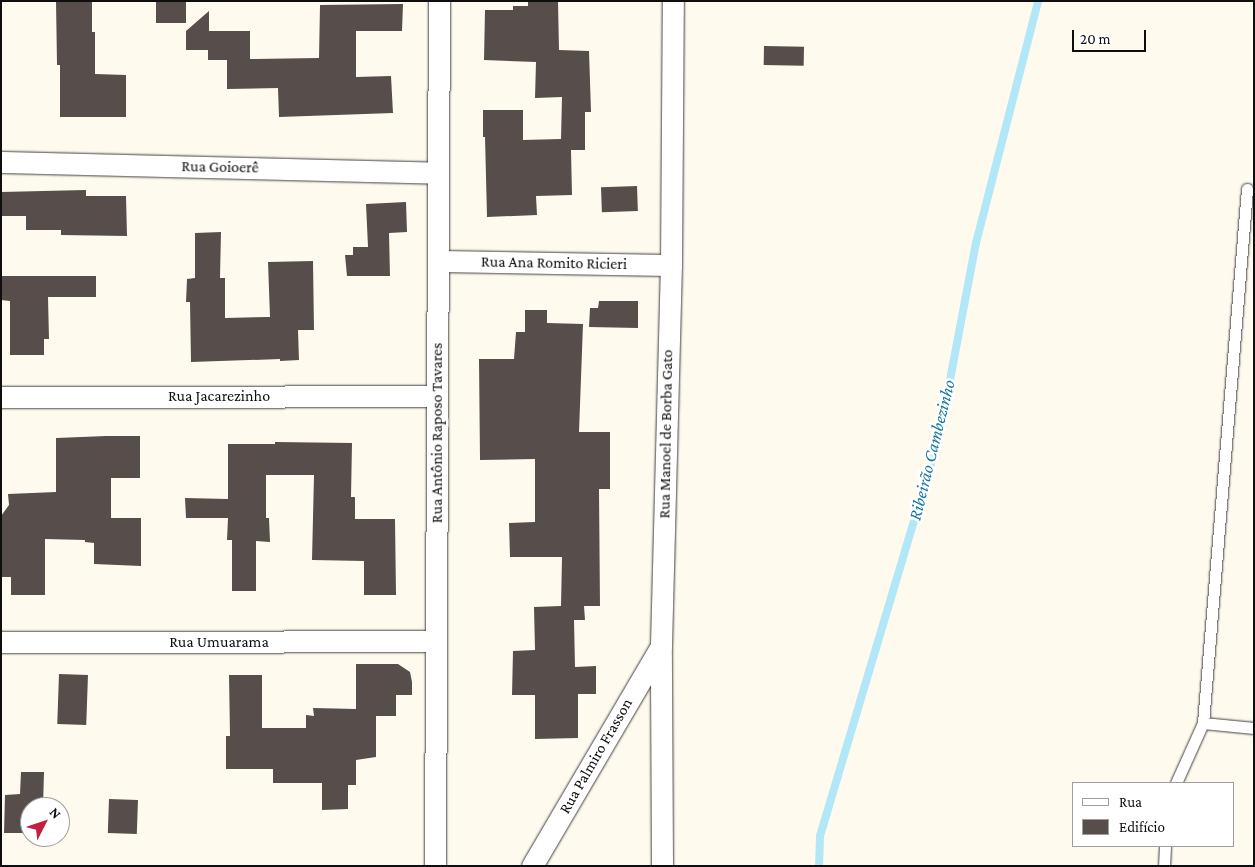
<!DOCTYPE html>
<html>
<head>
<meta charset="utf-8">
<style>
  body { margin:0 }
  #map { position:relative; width:1255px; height:867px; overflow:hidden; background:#fffaee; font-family:"Crimson Pro",serif }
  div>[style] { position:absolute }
  .stream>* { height:8px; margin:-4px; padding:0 4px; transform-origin:4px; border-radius:4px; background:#b2e7f8 }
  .building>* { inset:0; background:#574d4a; transform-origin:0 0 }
  .roads { filter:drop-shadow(0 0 1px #414141) drop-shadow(0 0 1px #414141) }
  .lane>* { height:11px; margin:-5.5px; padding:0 5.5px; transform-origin:5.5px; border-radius:5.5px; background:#fff }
  .street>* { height:21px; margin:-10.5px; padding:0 10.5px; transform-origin:10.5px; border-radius:10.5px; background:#fff }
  span { translate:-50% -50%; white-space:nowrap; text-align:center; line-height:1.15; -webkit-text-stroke:5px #fff; paint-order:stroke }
  .street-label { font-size:16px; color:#0e0e0e }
  .water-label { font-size:18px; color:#1377a4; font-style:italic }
  .frame { position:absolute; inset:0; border:2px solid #0e0e0e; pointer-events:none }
  .legend { position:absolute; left:1072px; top:782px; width:162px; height:65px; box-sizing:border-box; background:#fff; border:1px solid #9f9f9f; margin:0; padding:6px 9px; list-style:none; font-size:15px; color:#0e0e0e }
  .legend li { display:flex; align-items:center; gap:10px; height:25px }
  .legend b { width:25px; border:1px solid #9f9f9f }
  .north { position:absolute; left:20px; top:797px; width:50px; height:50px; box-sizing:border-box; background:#fff; border:1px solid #9f9f9f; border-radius:50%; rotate:49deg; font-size:14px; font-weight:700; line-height:20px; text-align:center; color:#0e0e0e }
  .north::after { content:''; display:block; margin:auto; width:18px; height:22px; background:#c2213e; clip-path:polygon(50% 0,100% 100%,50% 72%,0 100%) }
  .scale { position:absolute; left:1072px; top:30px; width:74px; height:22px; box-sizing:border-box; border:2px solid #0e0e0e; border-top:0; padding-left:6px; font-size:15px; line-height:18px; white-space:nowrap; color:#0e0e0e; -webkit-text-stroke:4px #fff; paint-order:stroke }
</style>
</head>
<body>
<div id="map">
  <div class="stream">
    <i style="left:819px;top:866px;width:30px;rotate:-88deg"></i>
    <i style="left:820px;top:836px;width:420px;rotate:-73.4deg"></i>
    <i style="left:940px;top:433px;width:193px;rotate:-79.3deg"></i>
    <i style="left:976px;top:243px;width:250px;rotate:-75.6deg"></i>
  </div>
  <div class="building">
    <i style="clip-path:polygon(56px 1px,92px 1px,92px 32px,95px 32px,95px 74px,126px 75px,126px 117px,60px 117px,60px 65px,57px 65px)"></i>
    <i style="left:156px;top:1px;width:30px;height:22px"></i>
    <i style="clip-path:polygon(528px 1px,558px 1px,559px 50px,589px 51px,591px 112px,585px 112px,585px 150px,571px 150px,572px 195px,536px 196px,537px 215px,487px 217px,485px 137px,483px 137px,483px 110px,523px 110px,523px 140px,561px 139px,562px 97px,535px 98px,536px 62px,484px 60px,485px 10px,513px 10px,513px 6px,528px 6px)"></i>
    <i style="clip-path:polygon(403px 4px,402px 31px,356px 31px,356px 77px,391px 76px,393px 113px,279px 117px,278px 88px,227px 89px,227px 60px,208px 60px,208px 50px,186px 50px,186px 31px,209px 11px,209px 31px,250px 31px,250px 59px,319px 58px,320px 5px)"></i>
    <i style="left:764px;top:46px;width:40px;height:19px;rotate:1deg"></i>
    <i style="left:637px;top:186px;width:25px;height:36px;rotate:88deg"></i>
    <i style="clip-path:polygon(86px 190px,86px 196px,126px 196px,127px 236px,61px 235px,61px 230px,26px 230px,26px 216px,1px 216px,1px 192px)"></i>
    <i style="clip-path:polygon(406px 202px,407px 232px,389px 233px,390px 276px,347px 276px,345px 255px,353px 255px,353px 247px,368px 247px,366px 204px)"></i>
    <i style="clip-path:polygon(221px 232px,220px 278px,225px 278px,225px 318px,270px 317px,268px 262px,313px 261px,314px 330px,298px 330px,299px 360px,280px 361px,280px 359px,191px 362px,190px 302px,186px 302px,187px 279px,195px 278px,195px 233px)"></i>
    <i style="clip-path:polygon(1px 276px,96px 276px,96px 297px,48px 297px,49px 339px,44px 339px,44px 355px,10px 355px,10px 301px,1px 300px)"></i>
    <i style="clip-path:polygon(599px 301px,638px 301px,638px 328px,589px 327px,590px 308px,598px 308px)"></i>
    <i style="clip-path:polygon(525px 310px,547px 310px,547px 323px,583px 324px,579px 432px,610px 432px,610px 489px,599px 489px,600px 606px,584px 606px,585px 620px,574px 620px,575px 667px,596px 666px,596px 694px,578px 694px,578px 738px,535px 739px,535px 695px,512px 695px,513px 651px,535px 650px,534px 607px,561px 606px,562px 557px,510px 557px,509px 523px,535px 522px,535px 459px,480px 460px,479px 359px,514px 359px,516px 332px,525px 332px)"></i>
    <i style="clip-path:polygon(106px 436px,140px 436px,140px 478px,111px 478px,111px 518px,141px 518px,141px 566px,94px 564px,94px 543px,85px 542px,85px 540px,45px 539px,45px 595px,11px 595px,11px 577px,1px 577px,1px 516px,9px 505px,8px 494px,56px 492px,56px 438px)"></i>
    <i style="clip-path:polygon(275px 442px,352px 443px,351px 497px,355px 497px,355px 519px,395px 519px,396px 595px,364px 595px,364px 561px,312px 560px,314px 475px,266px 475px,266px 518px,269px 518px,270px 542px,256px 541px,256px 591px,232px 591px,232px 540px,227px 540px,228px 518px,186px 518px,185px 498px,228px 499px,228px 444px,275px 444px)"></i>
    <i style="clip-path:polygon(356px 664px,398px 664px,410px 672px,412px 682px,412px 695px,396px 695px,396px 716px,376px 716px,376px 757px,356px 760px,356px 785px,348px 785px,348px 809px,322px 810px,322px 783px,273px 783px,273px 769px,226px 769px,226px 736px,230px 736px,229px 675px,262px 675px,262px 728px,306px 728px,306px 715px,314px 716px,313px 708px,356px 709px)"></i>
    <i style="left:59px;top:674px;width:29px;height:50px;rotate:2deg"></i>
    <i style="clip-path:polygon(21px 772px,44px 772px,43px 807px,30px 807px,30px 833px,4px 833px,5px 795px,20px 794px)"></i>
    <i style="left:109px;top:799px;width:29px;height:34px;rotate:2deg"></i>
  </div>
  <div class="roads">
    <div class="lane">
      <i style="left:1203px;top:723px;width:51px;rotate:5.6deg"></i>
      <i style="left:1176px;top:783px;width:66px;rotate:-65.8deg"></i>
      <i style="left:1203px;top:723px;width:536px;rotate:-85.29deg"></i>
      <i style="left:1164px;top:866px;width:20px;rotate:-87deg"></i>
    </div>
    <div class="street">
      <i style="left:1px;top:162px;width:437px;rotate:1.4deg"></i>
      <i style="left:438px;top:261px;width:233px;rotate:1deg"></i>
      <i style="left:1px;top:397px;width:436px;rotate:-0.1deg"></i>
      <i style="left:1px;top:642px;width:435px;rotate:-0.1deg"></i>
      <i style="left:435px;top:866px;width:865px;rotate:-89.74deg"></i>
      <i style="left:532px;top:866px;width:255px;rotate:-59.6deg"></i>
      <i style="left:662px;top:866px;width:221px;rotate:-90.3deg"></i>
      <i style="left:661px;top:645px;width:380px;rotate:-88.5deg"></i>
      <i style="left:671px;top:265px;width:264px;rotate:-89.6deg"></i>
    </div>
  </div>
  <div class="street-label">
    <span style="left:220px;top:167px;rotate:1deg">Rua Goioerê</span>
    <span style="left:554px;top:263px;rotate:1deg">Rua Ana Romito Ricieri</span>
    <span style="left:219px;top:396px">Rua Jacarezinho</span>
    <span style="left:437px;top:433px;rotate:-90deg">Rua Antônio Raposo Tavares</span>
    <span style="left:666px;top:434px;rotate:-89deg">Rua Manoel de Borba Gato</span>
    <span style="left:219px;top:642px">Rua Umuarama</span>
    <span style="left:596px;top:756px;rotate:-60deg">Rua Palmiro Frasson</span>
  </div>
  <div class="water-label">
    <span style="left:932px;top:450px;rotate:-76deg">Ribeirão Cambezinho</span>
  </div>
  <div class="frame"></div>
  <ul class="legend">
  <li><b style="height:6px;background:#fff"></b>Rua</li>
  <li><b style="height:14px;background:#574d4a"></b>Edifício</li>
  </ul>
  <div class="north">N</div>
  <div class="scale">20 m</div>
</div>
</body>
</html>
